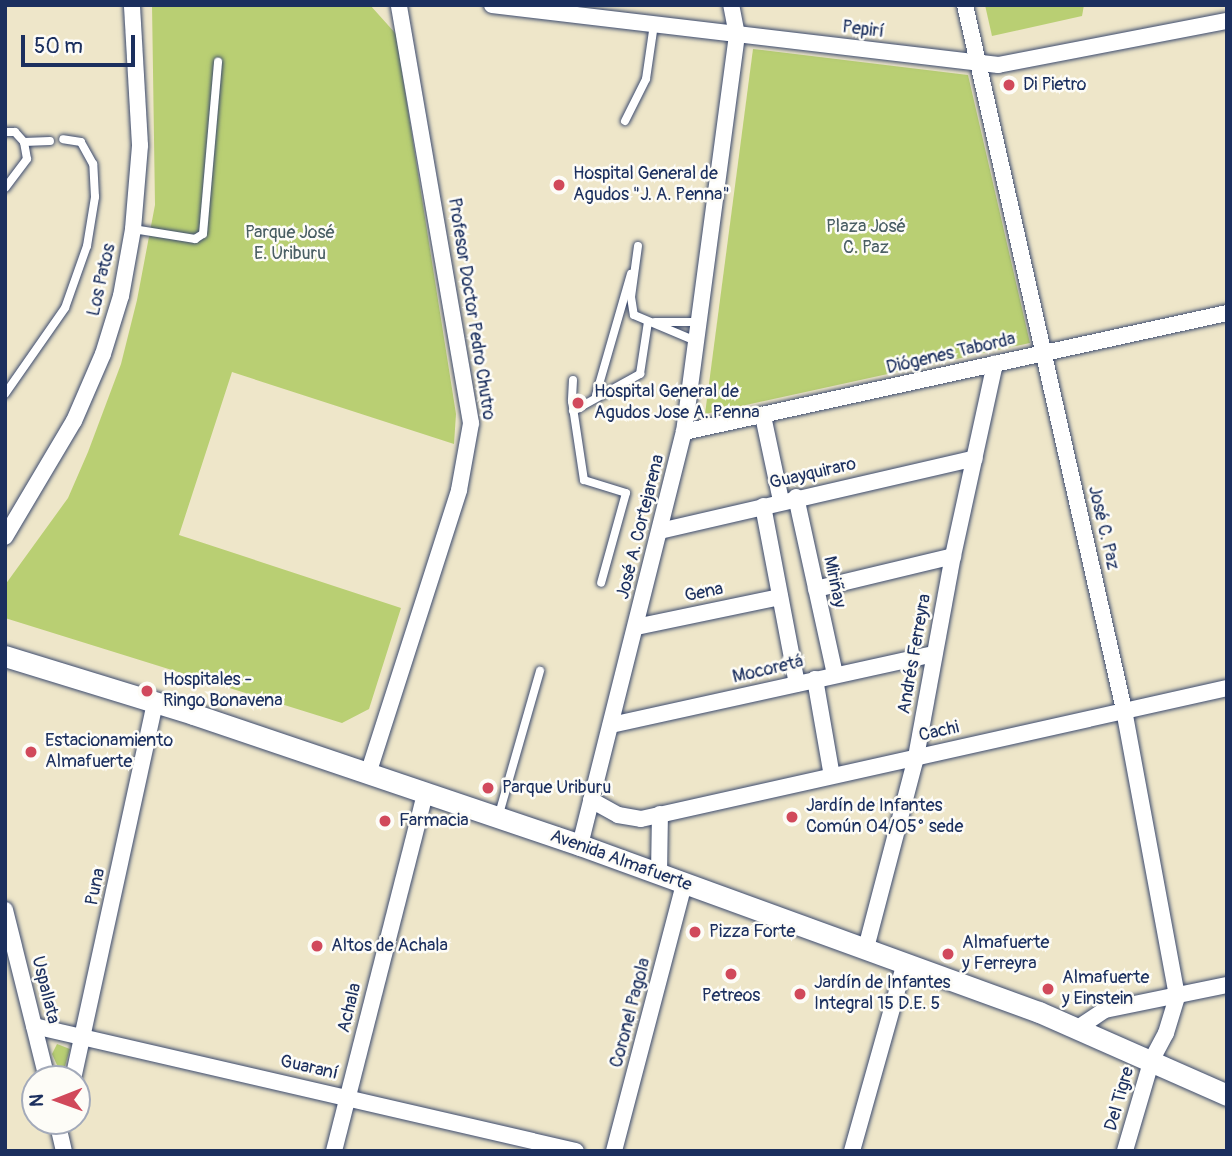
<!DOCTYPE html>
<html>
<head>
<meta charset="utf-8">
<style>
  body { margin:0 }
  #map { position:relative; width:1232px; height:1156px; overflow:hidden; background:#eee6c9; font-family:Pangolin,sans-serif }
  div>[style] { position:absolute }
  .green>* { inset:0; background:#b9cf73 }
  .roads { filter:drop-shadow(0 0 2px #3b4a6e) drop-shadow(0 0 2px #3b4a6e) }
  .lane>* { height:8px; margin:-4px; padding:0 4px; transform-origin:4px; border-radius:4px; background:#fff }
  .street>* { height:16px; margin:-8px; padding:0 8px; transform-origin:8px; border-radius:8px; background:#fff }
  .secondary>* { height:21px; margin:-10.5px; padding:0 10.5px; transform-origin:10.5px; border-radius:10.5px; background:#fff }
  .dots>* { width:19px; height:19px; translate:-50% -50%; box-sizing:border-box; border:4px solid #fdfcf7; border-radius:50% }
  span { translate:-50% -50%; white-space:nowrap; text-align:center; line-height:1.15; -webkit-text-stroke:5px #fdfcf7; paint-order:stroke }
  .street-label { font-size:18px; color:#1b2f5e }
  .poi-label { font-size:18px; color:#1b2f5e }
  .left { translate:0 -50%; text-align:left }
  .park-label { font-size:18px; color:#4a5f64 }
  .frame { position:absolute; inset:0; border:7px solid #1b2f5e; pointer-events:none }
  .north { position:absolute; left:21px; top:1065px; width:70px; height:70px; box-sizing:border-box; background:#fdfcf7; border:2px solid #a3aaba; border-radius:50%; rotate:269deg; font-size:19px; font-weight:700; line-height:28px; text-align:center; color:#1b2f5e }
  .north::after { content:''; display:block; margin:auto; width:24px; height:32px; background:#d1495b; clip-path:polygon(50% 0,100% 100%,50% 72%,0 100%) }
  .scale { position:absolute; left:21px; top:35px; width:114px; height:32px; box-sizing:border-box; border:4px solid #1b2f5e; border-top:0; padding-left:9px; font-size:21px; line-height:24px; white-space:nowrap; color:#1b2f5e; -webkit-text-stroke:5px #fdfcf7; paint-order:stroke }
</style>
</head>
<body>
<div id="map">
  <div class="green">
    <i style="clip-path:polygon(152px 5px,370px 5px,396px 34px,456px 414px,454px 444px,232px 372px,179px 535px,401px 608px,369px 709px,342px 723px,5px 618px,5px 585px,68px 498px,88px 452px,121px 364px,137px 300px,155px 205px)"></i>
    <i style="clip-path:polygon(985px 5px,1084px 5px,1082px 16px,992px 36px)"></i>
    <i style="clip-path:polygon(753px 49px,968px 75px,1030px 343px,705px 414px)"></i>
    <i style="clip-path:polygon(57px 1044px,70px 1049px,62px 1076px,52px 1054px)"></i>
  </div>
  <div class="roads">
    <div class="lane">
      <i style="left:625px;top:121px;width:47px;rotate:-63.4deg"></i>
      <i style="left:646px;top:79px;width:56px;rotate:-81.7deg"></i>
      <i style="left:5px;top:132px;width:10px"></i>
      <i style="left:15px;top:132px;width:13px;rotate:48deg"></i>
      <i style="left:24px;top:142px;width:17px;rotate:80deg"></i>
      <i style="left:27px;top:159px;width:36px;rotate:127deg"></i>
      <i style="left:24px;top:142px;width:26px;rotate:-2deg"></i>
      <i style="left:133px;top:229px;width:63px;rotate:9.2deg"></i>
      <i style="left:195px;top:239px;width:9px;rotate:-32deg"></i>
      <i style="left:203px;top:234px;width:173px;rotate:-85deg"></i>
      <i style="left:638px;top:246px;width:51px;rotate:97.8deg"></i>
      <i style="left:631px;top:297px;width:18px;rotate:81deg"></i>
      <i style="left:634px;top:315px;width:67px;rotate:22.8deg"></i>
      <i style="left:655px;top:322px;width:44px"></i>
      <i style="left:573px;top:380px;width:21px;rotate:93deg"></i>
      <i style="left:572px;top:401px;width:80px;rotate:81.4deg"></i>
      <i style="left:584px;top:480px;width:44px;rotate:17.2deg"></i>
      <i style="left:626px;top:493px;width:93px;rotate:105.5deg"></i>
      <i style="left:5px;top:394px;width:105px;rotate:-55.1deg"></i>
      <i style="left:65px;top:308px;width:66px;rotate:-70.5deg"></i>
      <i style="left:87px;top:246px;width:50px;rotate:-80.7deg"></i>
      <i style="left:95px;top:197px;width:33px;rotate:-93deg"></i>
      <i style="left:93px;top:164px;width:25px;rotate:-119deg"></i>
      <i style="left:81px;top:142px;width:18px;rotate:-171deg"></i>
      <i style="left:596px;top:395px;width:126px;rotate:-73.9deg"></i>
      <i style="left:573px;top:411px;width:77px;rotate:-28.9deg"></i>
      <i style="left:640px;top:374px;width:53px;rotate:-81.3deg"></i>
      <i style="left:499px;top:814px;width:149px;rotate:-74deg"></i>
    </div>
    <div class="street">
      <i style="left:492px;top:5px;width:510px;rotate:6.76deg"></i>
      <i style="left:998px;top:65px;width:233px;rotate:-10.9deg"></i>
      <i style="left:965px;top:5px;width:723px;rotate:77.29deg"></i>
      <i style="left:1124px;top:710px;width:292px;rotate:79.5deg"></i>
      <i style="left:1177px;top:997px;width:38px;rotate:107deg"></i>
      <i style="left:1166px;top:1033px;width:30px;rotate:118deg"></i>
      <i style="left:1152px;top:1059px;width:96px;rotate:106.4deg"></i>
      <i style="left:763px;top:416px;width:87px;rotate:78deg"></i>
      <i style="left:684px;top:432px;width:556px;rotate:-12.36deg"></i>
      <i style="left:796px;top:497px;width:181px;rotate:77.6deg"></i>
      <i style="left:763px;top:506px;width:181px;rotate:79.2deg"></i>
      <i style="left:660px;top:531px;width:323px;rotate:-13deg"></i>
      <i style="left:5px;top:537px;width:135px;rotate:-59.3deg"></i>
      <i style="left:74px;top:421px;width:73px;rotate:-66.6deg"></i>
      <i style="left:103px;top:354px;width:61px;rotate:-72.8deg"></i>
      <i style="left:121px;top:296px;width:68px;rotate:-79.8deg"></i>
      <i style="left:133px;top:229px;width:84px;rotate:-85.2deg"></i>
      <i style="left:140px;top:145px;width:140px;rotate:-93.3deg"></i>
      <i style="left:816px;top:589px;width:141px;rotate:-13.5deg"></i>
      <i style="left:636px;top:627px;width:147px;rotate:-11.8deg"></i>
      <i style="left:815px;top:679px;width:98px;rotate:80.1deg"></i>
      <i style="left:611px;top:725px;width:330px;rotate:-12.4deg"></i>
      <i style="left:368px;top:774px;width:298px;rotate:-72.2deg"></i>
      <i style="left:459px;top:490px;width:68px;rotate:-79.8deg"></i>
      <i style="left:471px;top:423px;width:424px;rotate:-99.8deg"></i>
      <i style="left:591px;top:800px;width:31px;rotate:29deg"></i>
      <i style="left:618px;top:815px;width:23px;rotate:10deg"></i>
      <i style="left:641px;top:819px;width:600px;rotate:-12.6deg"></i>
      <i style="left:580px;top:845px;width:426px;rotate:-75.9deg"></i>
      <i style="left:684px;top:432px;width:401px;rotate:-82.4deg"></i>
      <i style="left:737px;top:35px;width:31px;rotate:-101deg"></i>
      <i style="left:659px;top:875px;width:61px;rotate:-89.1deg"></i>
      <i style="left:5px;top:910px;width:174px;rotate:76deg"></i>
      <i style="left:866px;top:948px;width:197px;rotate:-75.3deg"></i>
      <i style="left:916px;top:757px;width:204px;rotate:-79.6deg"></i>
      <i style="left:953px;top:556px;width:197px;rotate:-77.7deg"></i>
      <i style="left:34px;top:1026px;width:556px;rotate:12.99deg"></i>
      <i style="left:1078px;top:1028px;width:32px;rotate:-34deg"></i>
      <i style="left:1105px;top:1010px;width:125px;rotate:-11.6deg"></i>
      <i style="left:73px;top:1079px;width:386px;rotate:-77.7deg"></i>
      <i style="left:57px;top:1121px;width:31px;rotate:77deg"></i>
      <i style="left:334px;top:1151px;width:369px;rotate:-75.7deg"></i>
      <i style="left:614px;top:1151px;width:275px;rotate:-75.3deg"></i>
      <i style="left:852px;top:1151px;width:196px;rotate:-74.3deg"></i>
    </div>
    <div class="secondary">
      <i style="left:5px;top:656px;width:197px;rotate:17.1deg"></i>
      <i style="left:193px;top:714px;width:409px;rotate:18.7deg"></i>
      <i style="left:580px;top:845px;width:488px;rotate:20deg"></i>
      <i style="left:1039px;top:1012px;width:206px;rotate:23.8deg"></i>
    </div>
  </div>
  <div class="dots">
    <i style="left:1009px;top:85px;background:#d1495b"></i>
    <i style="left:559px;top:185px;background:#d1495b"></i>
    <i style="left:578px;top:403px;background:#d1495b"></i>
    <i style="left:147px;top:691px;background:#d1495b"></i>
    <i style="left:31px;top:752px;background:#d1495b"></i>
    <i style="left:488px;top:788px;background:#d1495b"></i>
    <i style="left:792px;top:817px;background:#d1495b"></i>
    <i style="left:385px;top:821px;background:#d1495b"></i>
    <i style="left:695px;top:932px;background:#d1495b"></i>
    <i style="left:317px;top:946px;background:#d1495b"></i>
    <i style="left:948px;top:954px;background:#d1495b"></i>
    <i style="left:731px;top:974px;background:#d1495b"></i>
    <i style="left:1048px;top:989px;background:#d1495b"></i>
    <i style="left:800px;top:994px;background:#d1495b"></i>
  </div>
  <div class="street-label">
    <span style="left:863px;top:30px;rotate:7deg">Pepirí</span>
    <span style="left:102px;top:280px;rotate:-77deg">Los Patos</span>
    <span style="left:471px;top:309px;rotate:81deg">Profesor Doctor Pedro Chutro</span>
    <span style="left:951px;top:354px;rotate:-13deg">Diógenes Taborda</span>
    <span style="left:813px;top:474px;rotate:-13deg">Guayquiraro</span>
    <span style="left:641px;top:527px;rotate:-76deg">José A. Cortejarena</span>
    <span style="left:1103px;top:528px;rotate:77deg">José C. Paz</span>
    <span style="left:834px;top:582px;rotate:78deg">Miriñay</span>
    <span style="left:704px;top:593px;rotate:-12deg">Gena</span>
    <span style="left:915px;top:654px;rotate:-80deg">Andrés Ferreyra</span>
    <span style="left:768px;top:670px;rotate:-13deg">Mocoretá</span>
    <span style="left:939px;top:732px;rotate:-13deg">Cachi</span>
    <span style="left:621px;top:861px;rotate:20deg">Avenida Almafuerte</span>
    <span style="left:96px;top:887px;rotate:-78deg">Puna</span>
    <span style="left:45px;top:990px;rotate:76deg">Uspallata</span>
    <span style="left:350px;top:1008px;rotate:-76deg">Achala</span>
    <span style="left:631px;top:1013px;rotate:-75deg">Coronel Pagola</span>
    <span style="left:309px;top:1068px;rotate:13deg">Guaraní</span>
    <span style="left:1120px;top:1099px;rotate:-74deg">Del Tigre</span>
  </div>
  <div class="poi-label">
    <span class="left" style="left:1023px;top:85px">Di Pietro</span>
    <span class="left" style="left:573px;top:185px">Hospital General de<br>Agudos "J. A. Penna"</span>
    <span class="left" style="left:594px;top:403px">Hospital General de<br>Agudos Jose A. Penna</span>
    <span class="left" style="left:163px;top:691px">Hospitales -<br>Ringo Bonavena</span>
    <span class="left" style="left:45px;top:752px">Estacionamiento<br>Almafuerte</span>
    <span class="left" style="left:502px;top:788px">Parque Uriburu</span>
    <span class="left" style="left:806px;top:817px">Jardín de Infantes<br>Común 04/05° sede</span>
    <span class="left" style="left:399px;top:821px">Farmacia</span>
    <span class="left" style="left:709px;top:932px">Pizza Forte</span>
    <span class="left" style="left:962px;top:954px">Almafuerte<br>y Ferreyra</span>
    <span class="left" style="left:331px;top:946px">Altos de Achala</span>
    <span class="left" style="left:1062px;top:989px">Almafuerte<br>y Einstein</span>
    <span class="left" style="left:814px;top:994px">Jardín de Infantes<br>Integral 15 D.E. 5</span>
    <span style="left:731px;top:996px">Petreos</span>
  </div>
  <div class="park-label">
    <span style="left:866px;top:238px">Plaza José<br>C. Paz</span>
    <span style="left:290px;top:244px">Parque José<br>E. Uriburu</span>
  </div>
  <div class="frame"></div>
  <div class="north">N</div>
  <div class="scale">50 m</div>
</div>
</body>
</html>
